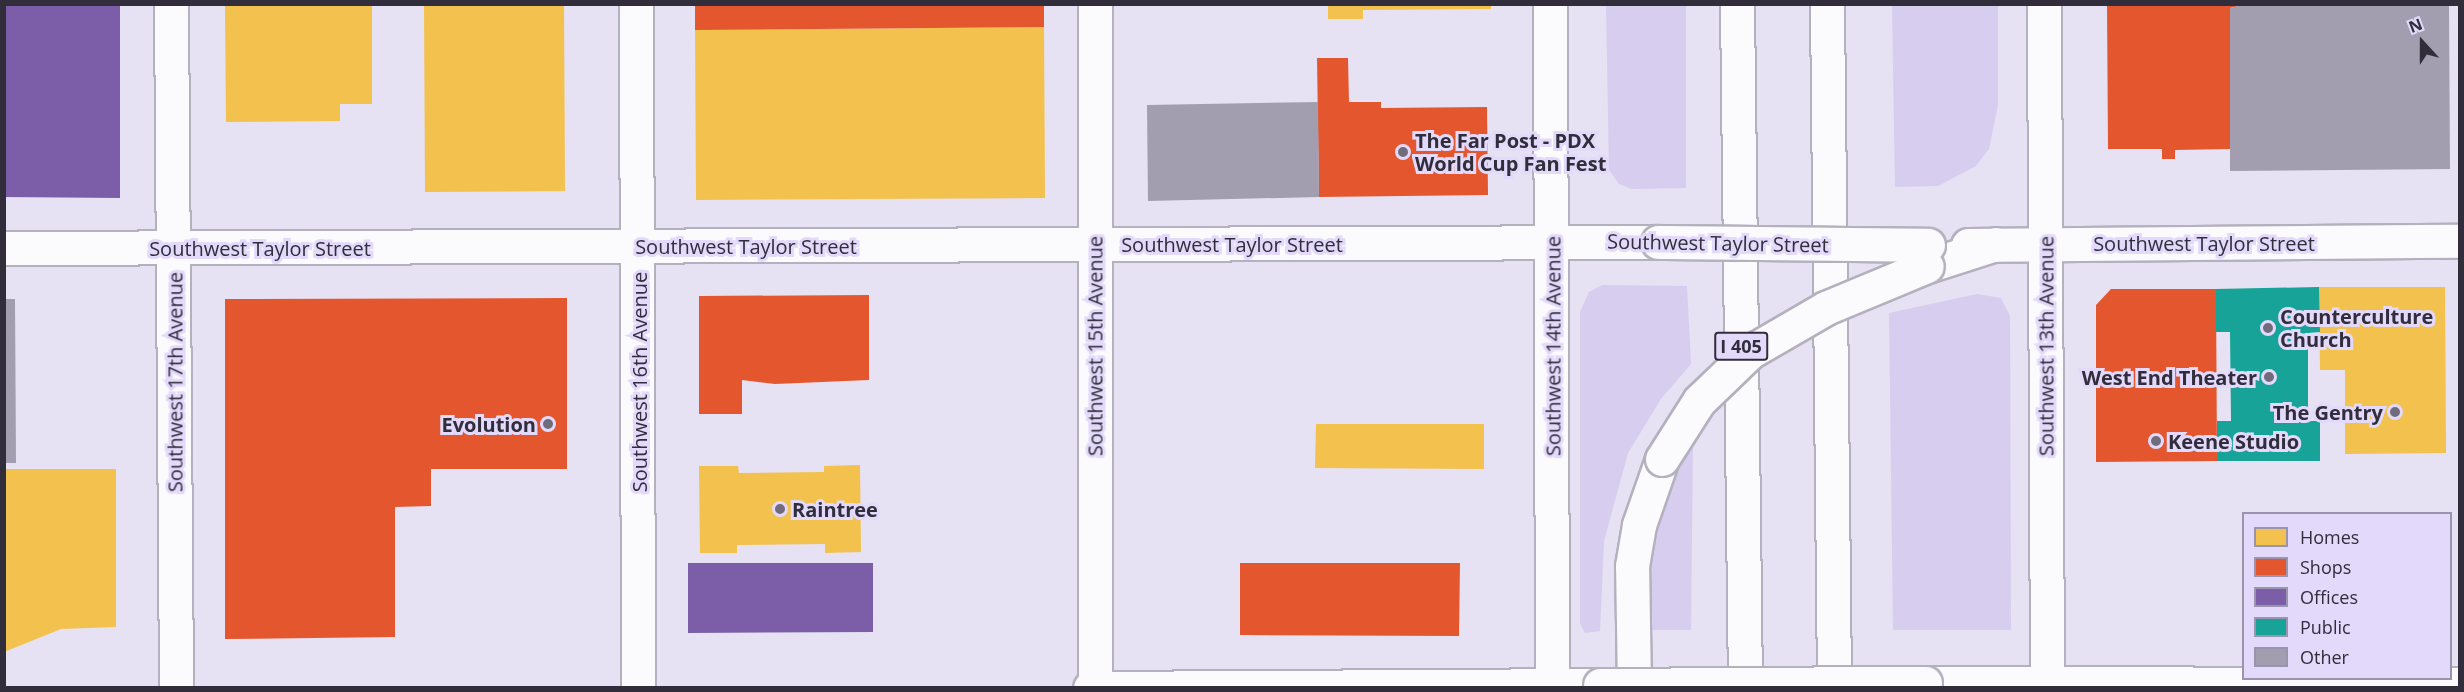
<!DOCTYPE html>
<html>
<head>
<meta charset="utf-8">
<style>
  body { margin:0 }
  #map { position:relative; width:2464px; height:692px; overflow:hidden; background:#e6e1f3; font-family:"Open Sans",sans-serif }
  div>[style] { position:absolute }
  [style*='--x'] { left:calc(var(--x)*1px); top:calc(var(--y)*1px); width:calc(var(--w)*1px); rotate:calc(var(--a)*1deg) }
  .green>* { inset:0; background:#d7cdef }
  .homes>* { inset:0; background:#f2c14e }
  .shops>* { inset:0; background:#e4572e }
  .offices>* { inset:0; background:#7b5ea7 }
  .public>* { inset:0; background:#17a398 }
  .building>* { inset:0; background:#a39db0 }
  .roads { filter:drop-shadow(2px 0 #b4b1be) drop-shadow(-2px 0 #b4b1be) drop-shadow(0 2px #b4b1be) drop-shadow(0 -2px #b4b1be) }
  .minor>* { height:33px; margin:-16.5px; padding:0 16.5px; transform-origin:16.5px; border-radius:16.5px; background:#fbfafd }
  .major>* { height:33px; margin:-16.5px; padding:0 16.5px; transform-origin:16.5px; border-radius:16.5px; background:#fbfafd }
  .highway>* { height:33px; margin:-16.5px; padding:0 16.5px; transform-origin:16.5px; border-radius:16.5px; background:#fbfafd }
  .bridges { filter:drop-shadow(2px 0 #b4b1be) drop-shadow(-2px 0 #b4b1be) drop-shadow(0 2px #b4b1be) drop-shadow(0 -2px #b4b1be) }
  .minor-bridge>* { height:33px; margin:-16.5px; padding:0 16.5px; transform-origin:16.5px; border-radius:16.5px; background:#fbfafd }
  .highway-bridge>* { height:33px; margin:-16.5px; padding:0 16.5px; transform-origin:16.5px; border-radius:16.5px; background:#fbfafd }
  .dots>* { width:16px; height:16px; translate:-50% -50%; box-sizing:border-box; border:3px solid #e2d9fb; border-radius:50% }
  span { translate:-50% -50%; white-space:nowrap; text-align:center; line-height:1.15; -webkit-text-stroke:6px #e2d9fb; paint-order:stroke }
  .shield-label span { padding:2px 4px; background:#e2d9fb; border:2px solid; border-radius:4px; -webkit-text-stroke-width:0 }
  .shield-label { font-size:18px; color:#312d3a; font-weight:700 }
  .poi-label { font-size:20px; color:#312d3a; font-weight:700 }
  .left { translate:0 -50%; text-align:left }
  .right { translate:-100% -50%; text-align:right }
  .street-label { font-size:20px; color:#312d3a }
  .frame { position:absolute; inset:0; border:6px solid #312d3a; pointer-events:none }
  .legend { position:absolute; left:2242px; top:512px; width:210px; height:168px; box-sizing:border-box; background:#e2d9fb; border:2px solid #9b94ae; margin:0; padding:8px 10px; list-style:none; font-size:18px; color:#312d3a }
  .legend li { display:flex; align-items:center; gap:12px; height:30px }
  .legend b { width:30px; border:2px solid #9b94ae }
  .north { position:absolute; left:2392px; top:12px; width:60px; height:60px; -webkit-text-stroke:4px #e2d9fb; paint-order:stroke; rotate:339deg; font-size:16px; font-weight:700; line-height:24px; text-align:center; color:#312d3a }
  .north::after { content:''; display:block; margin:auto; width:21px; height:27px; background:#312d3a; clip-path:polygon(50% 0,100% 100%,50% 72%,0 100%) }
</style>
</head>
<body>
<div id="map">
  <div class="green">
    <div style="clip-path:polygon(1606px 5px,1686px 5px,1686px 188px,1632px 189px,1619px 184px,1609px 170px)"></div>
    <div style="clip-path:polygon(1892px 5px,1998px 5px,1998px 105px,1989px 149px,1976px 166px,1938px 186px,1895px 187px)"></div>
    <div style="clip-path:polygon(1602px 285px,1687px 286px,1691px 364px,1661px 399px,1628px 453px,1604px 541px,1600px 631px,1585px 633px,1580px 623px,1580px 312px,1589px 292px)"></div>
    <div style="clip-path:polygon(1977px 294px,2001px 298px,2010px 316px,2011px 630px,1893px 630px,1889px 313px)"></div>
    <div style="clip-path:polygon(1693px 437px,1691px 630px,1647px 630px,1647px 582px,1657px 523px)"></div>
  </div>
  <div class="homes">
    <div style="clip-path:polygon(424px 4px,564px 4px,565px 191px,425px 192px)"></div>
    <div style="clip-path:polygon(1328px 4px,1491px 4px,1491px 9px,1363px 10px,1363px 19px,1328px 19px)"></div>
    <div style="clip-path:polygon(225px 5px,372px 5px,372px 104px,340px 104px,340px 121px,226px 122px)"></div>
    <div style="clip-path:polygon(1044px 27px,1045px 198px,696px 200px,695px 30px)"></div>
    <div style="clip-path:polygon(2319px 287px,2445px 287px,2446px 453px,2345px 454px,2345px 370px,2320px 370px)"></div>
    <div style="clip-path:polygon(1316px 424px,1484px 424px,1484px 469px,1315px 468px)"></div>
    <div style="clip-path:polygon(860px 465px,861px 552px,825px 553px,825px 544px,737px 545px,737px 553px,700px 553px,699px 466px,738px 466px,739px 473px,824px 472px,824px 466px)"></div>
    <div style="clip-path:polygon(4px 469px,116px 469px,116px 627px,61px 629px,4px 652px)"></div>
  </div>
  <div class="shops">
    <div style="clip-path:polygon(695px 4px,1044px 4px,1044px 27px,695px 30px)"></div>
    <div style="clip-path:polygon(2107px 4px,2247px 4px,2230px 8px,2230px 149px,2175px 150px,2175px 159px,2162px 159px,2162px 149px,2108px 149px)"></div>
    <div style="clip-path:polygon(1317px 58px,1348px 58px,1349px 102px,1381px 102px,1381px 108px,1487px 107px,1488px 195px,1319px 197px)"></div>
    <div style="clip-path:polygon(2111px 289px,2216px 289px,2217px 461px,2096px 462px,2096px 305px)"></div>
    <div style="clip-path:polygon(869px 295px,869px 380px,775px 384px,742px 380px,742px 414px,699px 414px,699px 296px)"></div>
    <div style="clip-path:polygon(567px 298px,567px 469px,431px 469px,431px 506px,395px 507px,395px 637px,225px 639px,225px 299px)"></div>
    <div style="clip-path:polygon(1240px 563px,1460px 563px,1459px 636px,1240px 635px)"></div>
  </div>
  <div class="offices">
    <div style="clip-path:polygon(4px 4px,120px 4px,120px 198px,4px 197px)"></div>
    <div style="clip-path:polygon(688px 563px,873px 563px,873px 632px,688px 633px)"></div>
  </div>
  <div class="public">
    <div style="clip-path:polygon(2319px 287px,2320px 332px,2308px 333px,2308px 421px,2320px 421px,2320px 461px,2217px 461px,2217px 421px,2231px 421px,2230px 332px,2216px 332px,2216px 289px)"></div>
  </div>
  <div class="building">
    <div style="clip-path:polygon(2247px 4px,2449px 4px,2450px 169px,2230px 171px,2230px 8px)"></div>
    <div style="clip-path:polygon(1318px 102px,1319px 197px,1148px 201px,1147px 105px)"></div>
    <div style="clip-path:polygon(4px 299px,15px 299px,16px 463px,4px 463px)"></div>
  </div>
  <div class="roads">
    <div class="minor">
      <div style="--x:171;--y:4;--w:684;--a:89.58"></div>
      <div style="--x:636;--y:4;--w:684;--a:89.83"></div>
      <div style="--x:1095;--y:4;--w:683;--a:90"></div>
      <div style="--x:1550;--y:4;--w:684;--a:89.83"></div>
      <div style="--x:1968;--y:245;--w:492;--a:-0.5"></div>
      <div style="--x:4;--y:248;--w:1654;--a:-0.21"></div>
      <div style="--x:1925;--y:683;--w:535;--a:0.11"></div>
      <div style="--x:1090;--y:688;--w:510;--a:-0.34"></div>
    </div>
    <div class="major">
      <div style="--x:2044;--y:4;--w:684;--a:89.75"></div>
    </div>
    <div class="highway">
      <div style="--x:1737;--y:4;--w:684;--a:89.33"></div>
      <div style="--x:1827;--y:4;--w:684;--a:89.41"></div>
      <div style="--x:1927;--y:266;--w:72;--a:-17.7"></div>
      <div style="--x:1634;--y:688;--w:122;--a:-90.9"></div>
      <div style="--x:1632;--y:566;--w:42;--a:-80.3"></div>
      <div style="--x:1639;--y:525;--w:70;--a:-70.8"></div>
    </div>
  </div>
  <div class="bridges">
    <div class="minor-bridge">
      <div style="--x:1658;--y:242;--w:270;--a:0.6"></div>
      <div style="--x:1600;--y:685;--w:325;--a:-0.4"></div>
    </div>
    <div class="highway-bridge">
      <div style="--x:1662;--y:459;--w:69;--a:-57.5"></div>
      <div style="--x:1699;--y:401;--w:71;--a:-43.9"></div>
      <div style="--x:1750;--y:352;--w:88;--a:-30.1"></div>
      <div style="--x:1826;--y:308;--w:109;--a:-22.6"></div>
    </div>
  </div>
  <div class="dots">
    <div style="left:1403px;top:152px;background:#706c7b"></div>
    <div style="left:2268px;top:328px;background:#706c7b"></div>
    <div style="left:2269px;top:377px;background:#706c7b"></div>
    <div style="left:2395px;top:412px;background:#706c7b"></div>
    <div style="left:548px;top:424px;background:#706c7b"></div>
    <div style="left:2156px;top:441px;background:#706c7b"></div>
    <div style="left:780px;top:509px;background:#706c7b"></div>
  </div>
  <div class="shield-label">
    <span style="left:1741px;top:346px">I 405</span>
  </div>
  <div class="poi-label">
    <span class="left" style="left:1415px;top:152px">The Far Post - PDX<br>World Cup Fan Fest</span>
    <span class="left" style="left:2280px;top:328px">Counterculture<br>Church</span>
    <span class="right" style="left:2257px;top:377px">West End Theater</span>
    <span class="right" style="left:2383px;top:412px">The Gentry</span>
    <span class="right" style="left:536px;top:424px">Evolution</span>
    <span class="left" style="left:2168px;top:441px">Keene Studio</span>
    <span class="left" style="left:792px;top:509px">Raintree</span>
  </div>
  <div class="street-label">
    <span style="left:1718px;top:243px;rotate:1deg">Southwest Taylor Street</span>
    <span style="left:2204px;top:243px">Southwest Taylor Street</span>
    <span style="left:1232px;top:244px">Southwest Taylor Street</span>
    <span style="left:746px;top:246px">Southwest Taylor Street</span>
    <span style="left:260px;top:248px">Southwest Taylor Street</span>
    <span style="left:1095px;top:346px;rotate:-90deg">Southwest 15th Avenue</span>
    <span style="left:1553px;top:346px;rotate:-90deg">Southwest 14th Avenue</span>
    <span style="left:2046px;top:346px;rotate:-90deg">Southwest 13th Avenue</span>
    <span style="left:175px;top:382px;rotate:-90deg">Southwest 17th Avenue</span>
    <span style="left:639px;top:382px;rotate:-90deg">Southwest 16th Avenue</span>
  </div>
  <div class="frame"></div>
  <ul class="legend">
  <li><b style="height:16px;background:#f2c14e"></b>Homes</li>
  <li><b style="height:16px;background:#e4572e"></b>Shops</li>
  <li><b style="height:16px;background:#7b5ea7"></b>Offices</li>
  <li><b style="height:16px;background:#17a398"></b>Public</li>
  <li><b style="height:16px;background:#a39db0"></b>Other</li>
  </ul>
  <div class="north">N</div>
</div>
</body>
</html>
